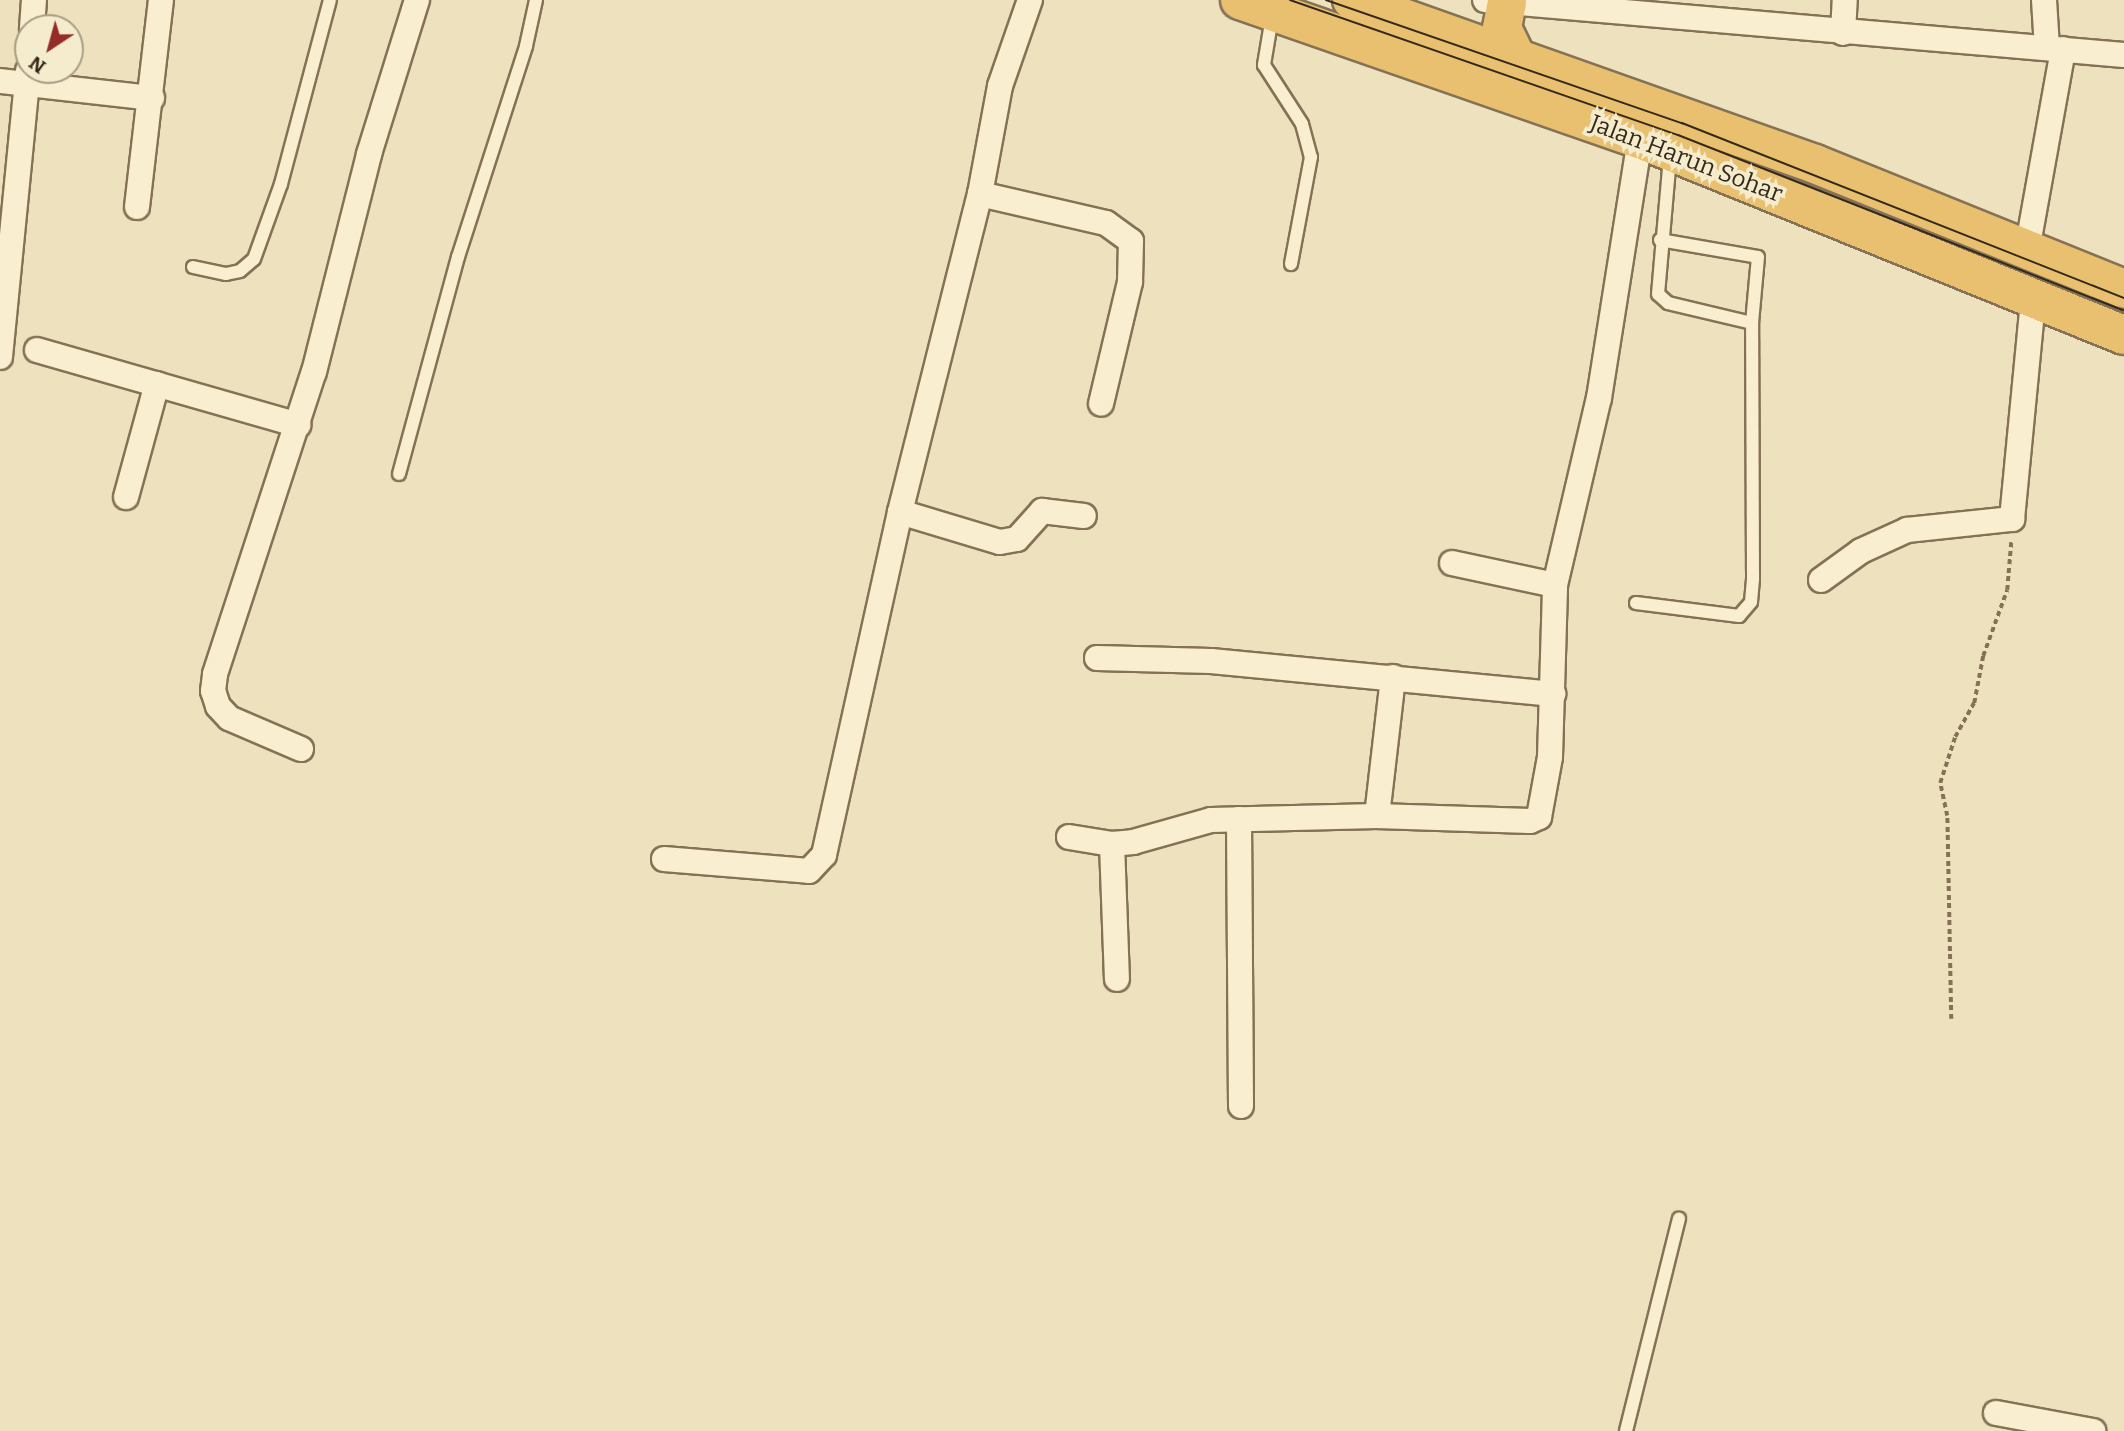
<!DOCTYPE html>
<html>
<head>
<meta charset="utf-8">
<style>
  body { margin:0 }
  #map { position:relative; width:2124px; height:1431px; overflow:hidden; background:#ede2bd; font-family:Bitter,serif }
  div>[style] { position:absolute }
  [style*='--x'] { left:calc(var(--x)*1px); top:calc(var(--y)*1px); width:calc(var(--w)*1px); rotate:calc(var(--a)*1deg) }
  .path>* { height:3.5px; margin-top:-1.75px; transform-origin:0; background:repeating-linear-gradient(90deg,#857256 0 5px,transparent 0 8.5px) }
  .roads { filter:drop-shadow(2px 0 #857256) drop-shadow(-2px 0 #857256) drop-shadow(0 2px #857256) drop-shadow(0 -2px #857256) }
  .service>* { height:12px; margin:-6px; padding:0 6px; transform-origin:6px; border-radius:6px; background:#f9efd0 }
  .minor>* { height:24px; margin:-12px; padding:0 12px; transform-origin:12px; border-radius:12px; background:#f9efd0 }
  .trunk>* { height:38px; margin:-19px; padding:0 19px; transform-origin:19px; border-radius:19px; background:#e8c070 }
  .tram>* { height:2px; margin:-1px; padding:0 1px; transform-origin:1px; border-radius:1px; background:#34291b }
  span { translate:-50% -50%; white-space:nowrap; text-align:center; line-height:1.15; -webkit-text-stroke:7px #f5eccd; paint-order:stroke }
  .street-label { font-size:24px; color:#34291b }
  .north { position:absolute; left:14px; top:14px; width:70px; height:70px; box-sizing:border-box; background:#f5eccd; border:2px solid #a89e86; border-radius:50%; rotate:216deg; font-size:19px; font-weight:700; line-height:28px; text-align:center; color:#34291b }
  .north::after { content:''; display:block; margin:auto; width:24px; height:32px; background:#942c27; clip-path:polygon(50% 0,100% 100%,50% 72%,0 100%) }
</style>
</head>
<body>
<div id="map">
  <div class="path">
    <div style="--x:1951;--y:1019;--w:203;--a:-91.1"></div>
    <div style="--x:1947;--y:816;--w:34;--a:-102"></div>
    <div style="--x:1940;--y:783;--w:48;--a:-71.9"></div>
    <div style="--x:1955;--y:737;--w:39;--a:-61"></div>
    <div style="--x:1974;--y:703;--w:48;--a:-79.2"></div>
    <div style="--x:1983;--y:656;--w:70;--a:-70"></div>
    <div style="--x:2007;--y:590;--w:48;--a:-85.2"></div>
  </div>
  <div class="roads">
    <div class="service">
      <div style="--x:1272;--y:17;--w:49;--a:99.5"></div>
      <div style="--x:1264;--y:65;--w:70;--a:57.2"></div>
      <div style="--x:1302;--y:124;--w:34;--a:75"></div>
      <div style="--x:1311;--y:157;--w:109;--a:100.6"></div>
      <div style="--x:1660;--y:240;--w:99;--a:9.8"></div>
      <div style="--x:1758;--y:257;--w:66;--a:95.2"></div>
      <div style="--x:193;--y:267;--w:34;--a:12"></div>
      <div style="--x:226;--y:274;--w:14;--a:-12"></div>
      <div style="--x:240;--y:271;--w:18;--a:-41"></div>
      <div style="--x:254;--y:259;--w:80;--a:-70.2"></div>
      <div style="--x:281;--y:184;--w:190;--a:-75.1"></div>
      <div style="--x:399;--y:474;--w:225;--a:-74.8"></div>
      <div style="--x:458;--y:257;--w:222;--a:-72.1"></div>
      <div style="--x:526;--y:46;--w:47;--a:-77.7"></div>
      <div style="--x:1636;--y:603;--w:104;--a:7.2"></div>
      <div style="--x:1739;--y:616;--w:18;--a:-49"></div>
      <div style="--x:1751;--y:602;--w:23;--a:-85"></div>
      <div style="--x:1753;--y:579;--w:256;--a:-90.2"></div>
      <div style="--x:1752;--y:323;--w:86;--a:-166.6"></div>
      <div style="--x:1668;--y:303;--w:13;--a:-138"></div>
      <div style="--x:1658;--y:294;--w:139;--a:-85"></div>
      <div style="--x:1626;--y:1431;--w:219;--a:-76"></div>
    </div>
    <div class="minor">
      <div style="--x:1485;--y:0;--w:641;--a:4.92"></div>
      <div style="--x:2044;--y:0;--w:48;--a:86.4"></div>
      <div style="--x:32;--y:28;--w:28;--a:-86"></div>
      <div style="--x:1843;--y:33;--w:33;--a:-87"></div>
      <div style="--x:0;--y:81;--w:153;--a:6.4"></div>
      <div style="--x:980;--y:194;--w:129;--a:13"></div>
      <div style="--x:1106;--y:223;--w:31;--a:36"></div>
      <div style="--x:1131;--y:241;--w:41;--a:91.4"></div>
      <div style="--x:1130;--y:282;--w:125;--a:103.4"></div>
      <div style="--x:137;--y:207;--w:208;--a:-83.4"></div>
      <div style="--x:2027;--y:250;--w:204;--a:-79.8"></div>
      <div style="--x:37;--y:350;--w:272;--a:16"></div>
      <div style="--x:0;--y:357;--w:288;--a:-84.4"></div>
      <div style="--x:126;--y:497;--w:117;--a:-74.7"></div>
      <div style="--x:900;--y:512;--w:104;--a:16.7"></div>
      <div style="--x:1000;--y:542;--w:17;--a:-10"></div>
      <div style="--x:1017;--y:539;--w:38;--a:-48"></div>
      <div style="--x:1042;--y:511;--w:42;--a:6.8"></div>
      <div style="--x:1452;--y:563;--w:105;--a:12.1"></div>
      <div style="--x:1821;--y:580;--w:49;--a:-35.9"></div>
      <div style="--x:1861;--y:551;--w:51;--a:-24.5"></div>
      <div style="--x:1907;--y:530;--w:106;--a:-6"></div>
      <div style="--x:2012;--y:519;--w:220;--a:-84.5"></div>
      <div style="--x:1097;--y:658;--w:114;--a:1.5"></div>
      <div style="--x:1211;--y:661;--w:344;--a:5.5"></div>
      <div style="--x:301;--y:749;--w:78;--a:-156.7"></div>
      <div style="--x:229;--y:718;--w:16;--a:-133"></div>
      <div style="--x:218;--y:706;--w:16;--a:-108"></div>
      <div style="--x:213;--y:691;--w:17;--a:-83"></div>
      <div style="--x:215;--y:674;--w:318;--a:-71.9"></div>
      <div style="--x:314;--y:372;--w:225;--a:-75.8"></div>
      <div style="--x:369;--y:154;--w:161;--a:-72.7"></div>
      <div style="--x:1377;--y:816;--w:140;--a:-83.4"></div>
      <div style="--x:1239;--y:819;--w:287;--a:89.6"></div>
      <div style="--x:1069;--y:837;--w:44;--a:9.2"></div>
      <div style="--x:1112;--y:844;--w:21;--a:-5"></div>
      <div style="--x:1133;--y:842;--w:81;--a:-15.8"></div>
      <div style="--x:1211;--y:820;--w:166;--a:-1.4"></div>
      <div style="--x:1377;--y:816;--w:153;--a:1.9"></div>
      <div style="--x:1530;--y:821;--w:10;--a:-24"></div>
      <div style="--x:1539;--y:817;--w:61;--a:-79.6"></div>
      <div style="--x:1550;--y:757;--w:172;--a:-88.3"></div>
      <div style="--x:1555;--y:585;--w:192;--a:-76.8"></div>
      <div style="--x:1599;--y:398;--w:262;--a:-81"></div>
      <div style="--x:1112;--y:844;--w:135;--a:87.9"></div>
      <div style="--x:664;--y:859;--w:145;--a:4.7"></div>
      <div style="--x:809;--y:871;--w:22;--a:-47"></div>
      <div style="--x:824;--y:855;--w:351;--a:-77.5"></div>
      <div style="--x:900;--y:512;--w:328;--a:-75.9"></div>
      <div style="--x:980;--y:194;--w:110;--a:-79.5"></div>
      <div style="--x:1000;--y:86;--w:91;--a:-70.8"></div>
      <div style="--x:1996;--y:1413;--w:99;--a:10.5"></div>
    </div>
    <div class="trunk">
      <div style="--x:1240;--y:0;--w:423;--a:19.2"></div>
      <div style="--x:1640;--y:139;--w:522;--a:22.05"></div>
      <div style="--x:1352;--y:0;--w:491;--a:19.5"></div>
      <div style="--x:1815;--y:164;--w:333;--a:22"></div>
      <div style="--x:1507;--y:2;--w:26;--a:101"></div>
      <div style="--x:1502;--y:28;--w:30;--a:64"></div>
    </div>
  </div>
  <div class="tram">
    <div style="--x:1290;--y:0;--w:411;--a:19.2"></div>
    <div style="--x:1678;--y:135;--w:479;--a:21.5"></div>
    <div style="--x:1326;--y:0;--w:377;--a:19.1"></div>
    <div style="--x:1682;--y:123;--w:475;--a:21.6"></div>
  </div>
  <div class="street-label">
    <span style="left:1686px;top:159px;rotate:21deg">Jalan Harun Sohar</span>
  </div>
  <div class="north">N</div>
</div>
</body>
</html>
